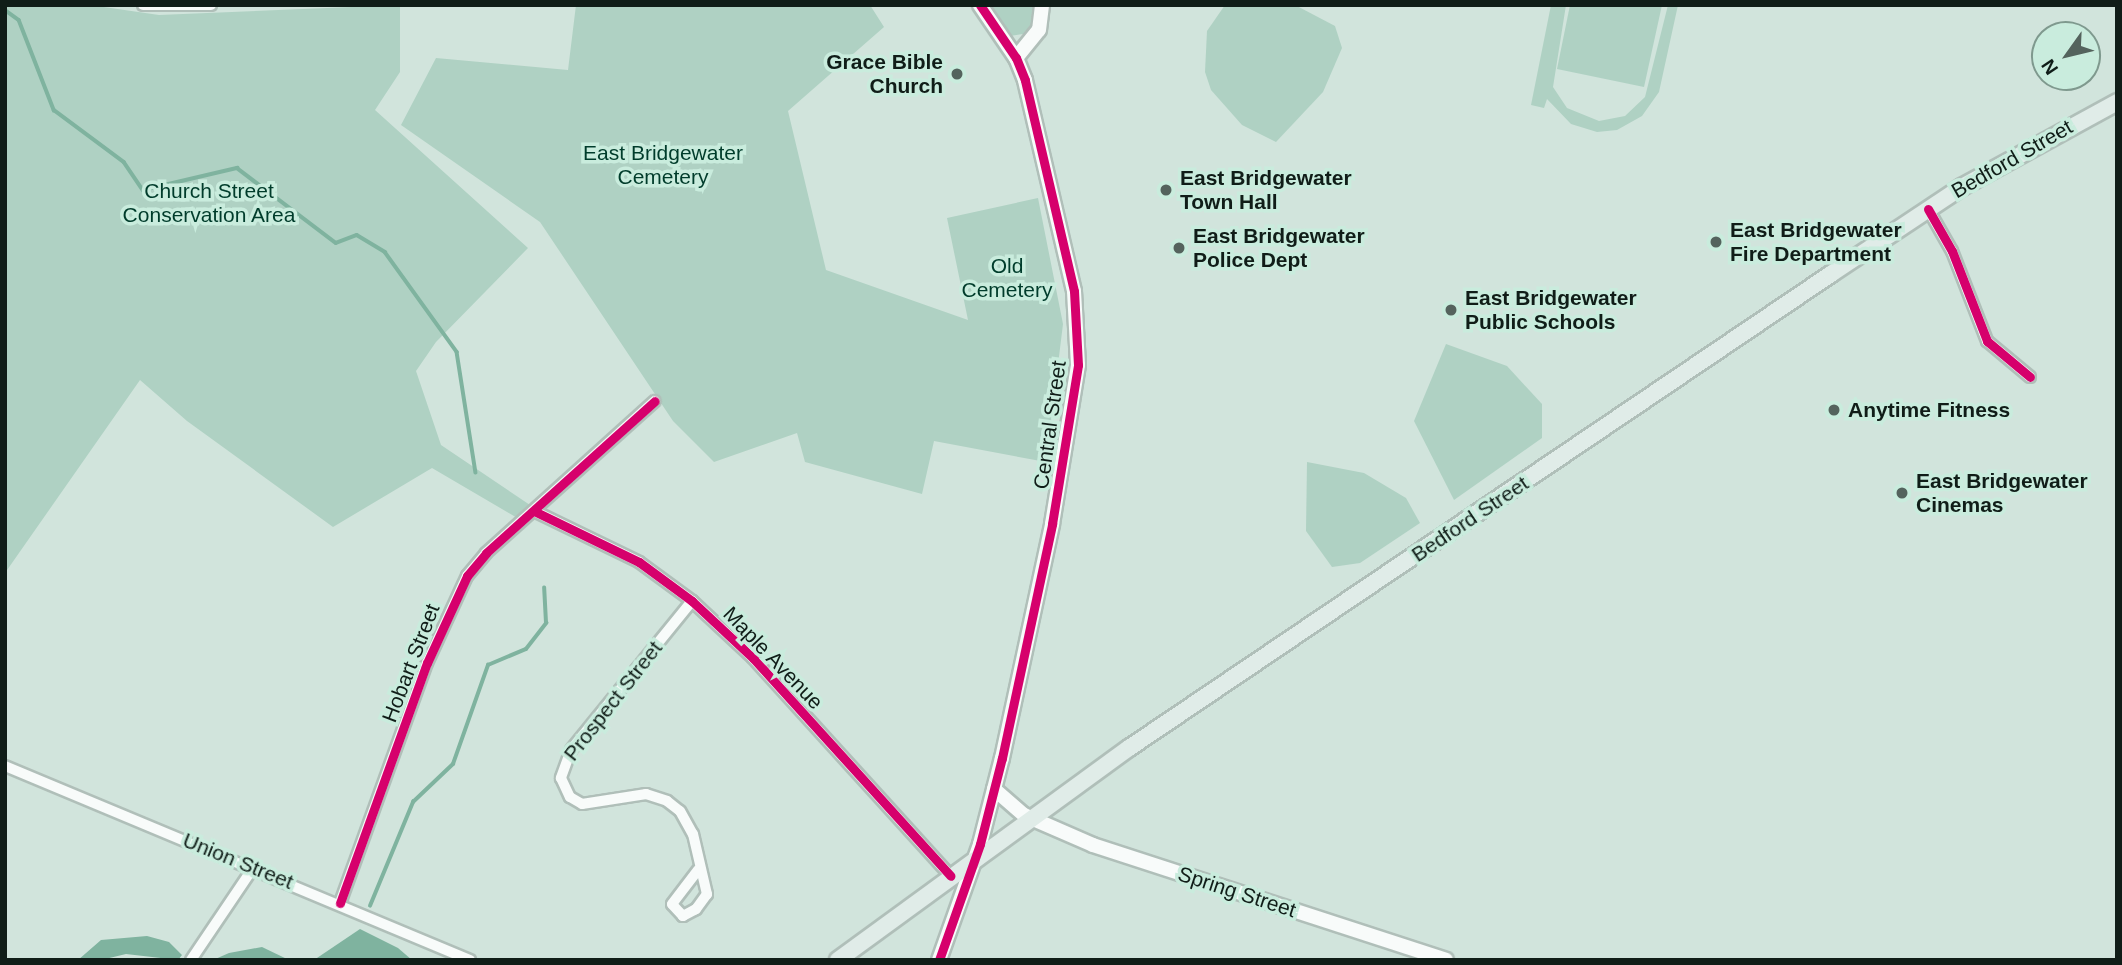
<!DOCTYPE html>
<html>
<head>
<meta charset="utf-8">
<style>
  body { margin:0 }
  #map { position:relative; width:2122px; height:965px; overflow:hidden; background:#d1e4dc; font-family:Arial,sans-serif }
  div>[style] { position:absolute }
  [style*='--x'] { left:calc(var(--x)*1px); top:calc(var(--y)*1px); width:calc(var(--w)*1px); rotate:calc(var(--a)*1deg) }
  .green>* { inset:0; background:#afd1c3 }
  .water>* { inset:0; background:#7fb39f }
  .stream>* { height:3.5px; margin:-1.75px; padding:0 1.75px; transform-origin:1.75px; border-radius:1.75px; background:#7fb39f }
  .roads { filter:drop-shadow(2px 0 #b0bfb9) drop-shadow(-2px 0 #b0bfb9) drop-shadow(0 2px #b0bfb9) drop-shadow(0 -2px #b0bfb9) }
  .street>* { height:10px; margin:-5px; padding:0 5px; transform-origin:5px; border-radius:5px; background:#f8fbfa }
  .secondary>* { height:14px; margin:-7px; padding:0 7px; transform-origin:7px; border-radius:7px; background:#f8fbfa }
  .primary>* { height:16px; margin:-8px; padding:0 8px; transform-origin:8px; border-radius:8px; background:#e0ece8 }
  .cycleway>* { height:9px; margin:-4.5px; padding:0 4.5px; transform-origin:4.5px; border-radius:4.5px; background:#d6006c }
  .dots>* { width:19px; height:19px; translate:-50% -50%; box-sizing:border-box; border:4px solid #c9ecdd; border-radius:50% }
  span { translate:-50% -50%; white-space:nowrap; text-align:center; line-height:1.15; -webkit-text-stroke:7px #c9ecdd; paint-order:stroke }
  .poi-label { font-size:21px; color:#101d18; font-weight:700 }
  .right { translate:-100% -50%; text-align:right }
  .left { translate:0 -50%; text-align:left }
  .park-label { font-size:21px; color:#003c2b }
  .street-label { font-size:21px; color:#101d18 }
  .frame { position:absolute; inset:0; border:7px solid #101d18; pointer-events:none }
  .north { position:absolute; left:2031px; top:21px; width:70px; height:70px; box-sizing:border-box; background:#c9ecdd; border:2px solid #7f998e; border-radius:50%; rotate:236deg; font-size:19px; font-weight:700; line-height:28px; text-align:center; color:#101d18 }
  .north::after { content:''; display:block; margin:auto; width:24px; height:32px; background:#54635d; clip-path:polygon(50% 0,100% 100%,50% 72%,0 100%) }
</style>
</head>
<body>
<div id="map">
  <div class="green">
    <div style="clip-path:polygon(5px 5px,90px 5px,159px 15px,400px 5px,400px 72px,375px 110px,528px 248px,436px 342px,416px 371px,441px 445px,533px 507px,519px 519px,432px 468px,333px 527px,187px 421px,140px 380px,5px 573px)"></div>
    <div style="clip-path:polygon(576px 5px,870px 5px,884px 27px,788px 111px,826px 270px,968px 320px,947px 218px,1038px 198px,1063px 324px,1046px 462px,934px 441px,922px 494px,805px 462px,797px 433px,714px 462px,673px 421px,540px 222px,401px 125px,436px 58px,568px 70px)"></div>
    <div style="clip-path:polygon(988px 5px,1033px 5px,1030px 33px,1010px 36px)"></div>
    <div style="clip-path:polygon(1225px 5px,1295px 5px,1335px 26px,1342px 48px,1323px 92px,1276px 142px,1242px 125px,1211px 90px,1205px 72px,1207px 31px)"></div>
    <div style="clip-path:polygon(1551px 5px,1566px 5px,1553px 87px,1567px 108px,1599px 121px,1625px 116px,1645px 97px,1668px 5px,1678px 5px,1659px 92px,1642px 116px,1617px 130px,1597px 132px,1571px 124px,1547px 99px,1544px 108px,1531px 105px)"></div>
    <div style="clip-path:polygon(1570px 5px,1662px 5px,1644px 87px,1557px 69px)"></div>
    <div style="clip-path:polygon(1446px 344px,1507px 366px,1542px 404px,1542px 438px,1454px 500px,1414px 421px)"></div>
    <div style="clip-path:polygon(1307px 462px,1364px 473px,1406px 498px,1420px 523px,1360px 563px,1332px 567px,1306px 531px)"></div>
  </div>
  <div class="water">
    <div style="clip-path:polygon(360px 929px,398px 948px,412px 960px,314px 960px)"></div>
    <div style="clip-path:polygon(147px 936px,169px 942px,182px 955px,178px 960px,126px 954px,101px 960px,78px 960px,101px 940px)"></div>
    <div style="clip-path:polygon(262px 947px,289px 960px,213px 960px,229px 953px)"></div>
  </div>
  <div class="stream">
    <div style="--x:5;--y:10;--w:17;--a:36"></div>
    <div style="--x:19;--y:20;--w:97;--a:68.7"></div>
    <div style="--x:54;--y:110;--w:87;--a:36.6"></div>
    <div style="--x:124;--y:162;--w:34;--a:56"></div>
    <div style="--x:143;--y:190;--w:97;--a:-13.2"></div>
    <div style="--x:237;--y:168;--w:124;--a:37.1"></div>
    <div style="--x:336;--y:243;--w:22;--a:-21"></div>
    <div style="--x:357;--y:235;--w:33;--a:31"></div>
    <div style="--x:385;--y:252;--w:123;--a:54.2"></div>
    <div style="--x:457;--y:352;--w:122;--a:81.1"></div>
    <div style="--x:370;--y:906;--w:113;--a:-67.5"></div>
    <div style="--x:413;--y:802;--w:55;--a:-43.5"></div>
    <div style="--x:453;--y:764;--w:105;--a:-70.5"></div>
    <div style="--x:488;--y:665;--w:41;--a:-22.8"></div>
    <div style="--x:526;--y:649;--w:33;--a:-52"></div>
    <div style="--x:546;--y:623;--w:35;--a:-93"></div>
  </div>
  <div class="roads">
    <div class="street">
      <div style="--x:143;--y:5;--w:68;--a:0"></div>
      <div style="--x:1928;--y:209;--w:48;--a:60.3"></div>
      <div style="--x:1952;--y:251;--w:97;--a:68.7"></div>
      <div style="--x:1987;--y:341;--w:56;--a:39.9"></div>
      <div style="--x:534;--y:511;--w:117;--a:25.9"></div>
      <div style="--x:639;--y:562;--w:66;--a:36.3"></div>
      <div style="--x:692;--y:601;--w:83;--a:43.1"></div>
      <div style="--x:753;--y:658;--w:294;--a:47.8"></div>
      <div style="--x:692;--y:601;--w:192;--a:129.1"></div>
      <div style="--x:571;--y:750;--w:30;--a:110"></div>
      <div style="--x:561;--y:778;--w:21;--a:65"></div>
      <div style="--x:570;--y:797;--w:14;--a:30"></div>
      <div style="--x:582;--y:804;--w:65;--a:-8.9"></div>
      <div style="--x:646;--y:794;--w:22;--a:18"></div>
      <div style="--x:667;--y:801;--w:16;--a:38"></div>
      <div style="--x:680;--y:811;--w:26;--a:61"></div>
      <div style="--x:693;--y:834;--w:62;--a:76.9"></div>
      <div style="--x:707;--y:894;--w:19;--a:126"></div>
      <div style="--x:696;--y:909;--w:15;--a:152"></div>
      <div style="--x:683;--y:916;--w:16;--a:-133"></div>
      <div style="--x:672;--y:904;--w:43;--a:-52.6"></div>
      <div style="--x:5;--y:766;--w:504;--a:22.65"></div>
      <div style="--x:340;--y:903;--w:255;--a:-70.1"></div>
      <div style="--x:427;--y:663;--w:96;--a:-65.3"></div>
      <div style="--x:467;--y:576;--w:30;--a:-50"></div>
      <div style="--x:486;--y:553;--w:227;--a:-42"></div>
      <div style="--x:191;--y:960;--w:111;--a:-56"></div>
    </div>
    <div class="secondary">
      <div style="--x:1016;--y:58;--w:36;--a:-51"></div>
      <div style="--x:1039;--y:30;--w:25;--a:-83"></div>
      <div style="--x:994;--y:789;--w:40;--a:41"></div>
      <div style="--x:1024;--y:815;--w:75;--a:23.5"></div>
      <div style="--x:1093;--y:845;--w:371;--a:18"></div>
      <div style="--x:939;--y:960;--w:123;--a:-70.5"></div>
      <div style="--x:980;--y:844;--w:89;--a:-75.7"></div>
      <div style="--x:1002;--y:758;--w:239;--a:-77.9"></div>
      <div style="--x:1052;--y:524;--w:161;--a:-80.7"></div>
      <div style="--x:1078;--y:365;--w:74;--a:-93.1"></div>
      <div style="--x:1074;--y:291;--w:217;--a:-103.1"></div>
      <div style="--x:1025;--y:80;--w:24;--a:-112"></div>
      <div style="--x:1016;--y:58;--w:64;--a:-124.2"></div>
    </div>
    <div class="primary">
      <div style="--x:838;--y:960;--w:360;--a:-36.1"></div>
      <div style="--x:1129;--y:748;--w:847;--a:-34.03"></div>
      <div style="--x:1831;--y:274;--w:157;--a:-33.6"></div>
      <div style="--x:1962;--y:187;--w:177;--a:-28.7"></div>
    </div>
  </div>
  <div class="cycleway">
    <div style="--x:1928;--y:209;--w:48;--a:60.3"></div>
    <div style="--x:1952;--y:251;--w:97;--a:68.7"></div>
    <div style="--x:1987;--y:341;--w:56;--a:39.9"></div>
    <div style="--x:534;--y:511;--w:117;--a:25.9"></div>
    <div style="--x:639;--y:562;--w:66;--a:36.3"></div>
    <div style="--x:692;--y:601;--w:83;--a:43.1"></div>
    <div style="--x:753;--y:658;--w:294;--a:47.8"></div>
    <div style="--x:340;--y:903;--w:255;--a:-70.1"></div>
    <div style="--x:427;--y:663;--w:96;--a:-65.3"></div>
    <div style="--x:467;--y:576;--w:30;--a:-50"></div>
    <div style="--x:486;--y:553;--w:227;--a:-42"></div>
    <div style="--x:939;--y:960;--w:123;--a:-70.5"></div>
    <div style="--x:980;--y:844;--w:89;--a:-75.7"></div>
    <div style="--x:1002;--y:758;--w:239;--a:-77.9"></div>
    <div style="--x:1052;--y:524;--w:161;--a:-80.7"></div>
    <div style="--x:1078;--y:365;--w:74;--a:-93.1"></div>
    <div style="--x:1074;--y:291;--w:217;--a:-103.1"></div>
    <div style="--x:1025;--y:80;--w:24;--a:-112"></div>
    <div style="--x:1016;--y:58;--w:64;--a:-124.2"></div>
  </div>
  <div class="dots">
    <div style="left:957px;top:74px;background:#54635d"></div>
    <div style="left:1166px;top:190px;background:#54635d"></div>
    <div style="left:1716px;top:242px;background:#54635d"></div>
    <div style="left:1179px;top:248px;background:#54635d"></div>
    <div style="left:1451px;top:310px;background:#54635d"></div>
    <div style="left:1834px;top:410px;background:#54635d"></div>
    <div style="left:1902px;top:493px;background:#54635d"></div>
  </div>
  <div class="poi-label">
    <span class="right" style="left:943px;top:74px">Grace Bible<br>Church</span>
    <span class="left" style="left:1180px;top:190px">East Bridgewater<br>Town Hall</span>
    <span class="left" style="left:1730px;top:242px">East Bridgewater<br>Fire Department</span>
    <span class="left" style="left:1193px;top:248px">East Bridgewater<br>Police Dept</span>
    <span class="left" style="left:1465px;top:310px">East Bridgewater<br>Public Schools</span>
    <span class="left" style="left:1848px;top:410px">Anytime Fitness</span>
    <span class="left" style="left:1916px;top:493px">East Bridgewater<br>Cinemas</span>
  </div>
  <div class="park-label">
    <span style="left:663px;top:165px">East Bridgewater<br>Cemetery</span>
    <span style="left:209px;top:203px">Church Street<br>Conservation Area</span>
    <span style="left:1007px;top:278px">Old<br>Cemetery</span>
  </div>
  <div class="street-label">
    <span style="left:2012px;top:159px;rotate:-30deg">Bedford Street</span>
    <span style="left:1050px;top:425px;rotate:-82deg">Central Street</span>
    <span style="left:1470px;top:519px;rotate:-34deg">Bedford Street</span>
    <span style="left:773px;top:658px;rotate:46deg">Maple Avenue</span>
    <span style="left:411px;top:663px;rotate:-69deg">Hobart Street</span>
    <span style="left:613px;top:701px;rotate:-52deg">Prospect Street</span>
    <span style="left:238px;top:861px;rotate:22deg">Union Street</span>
    <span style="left:1237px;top:892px;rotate:18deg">Spring Street</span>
  </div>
  <div class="frame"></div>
  <div class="north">N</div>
</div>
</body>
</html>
